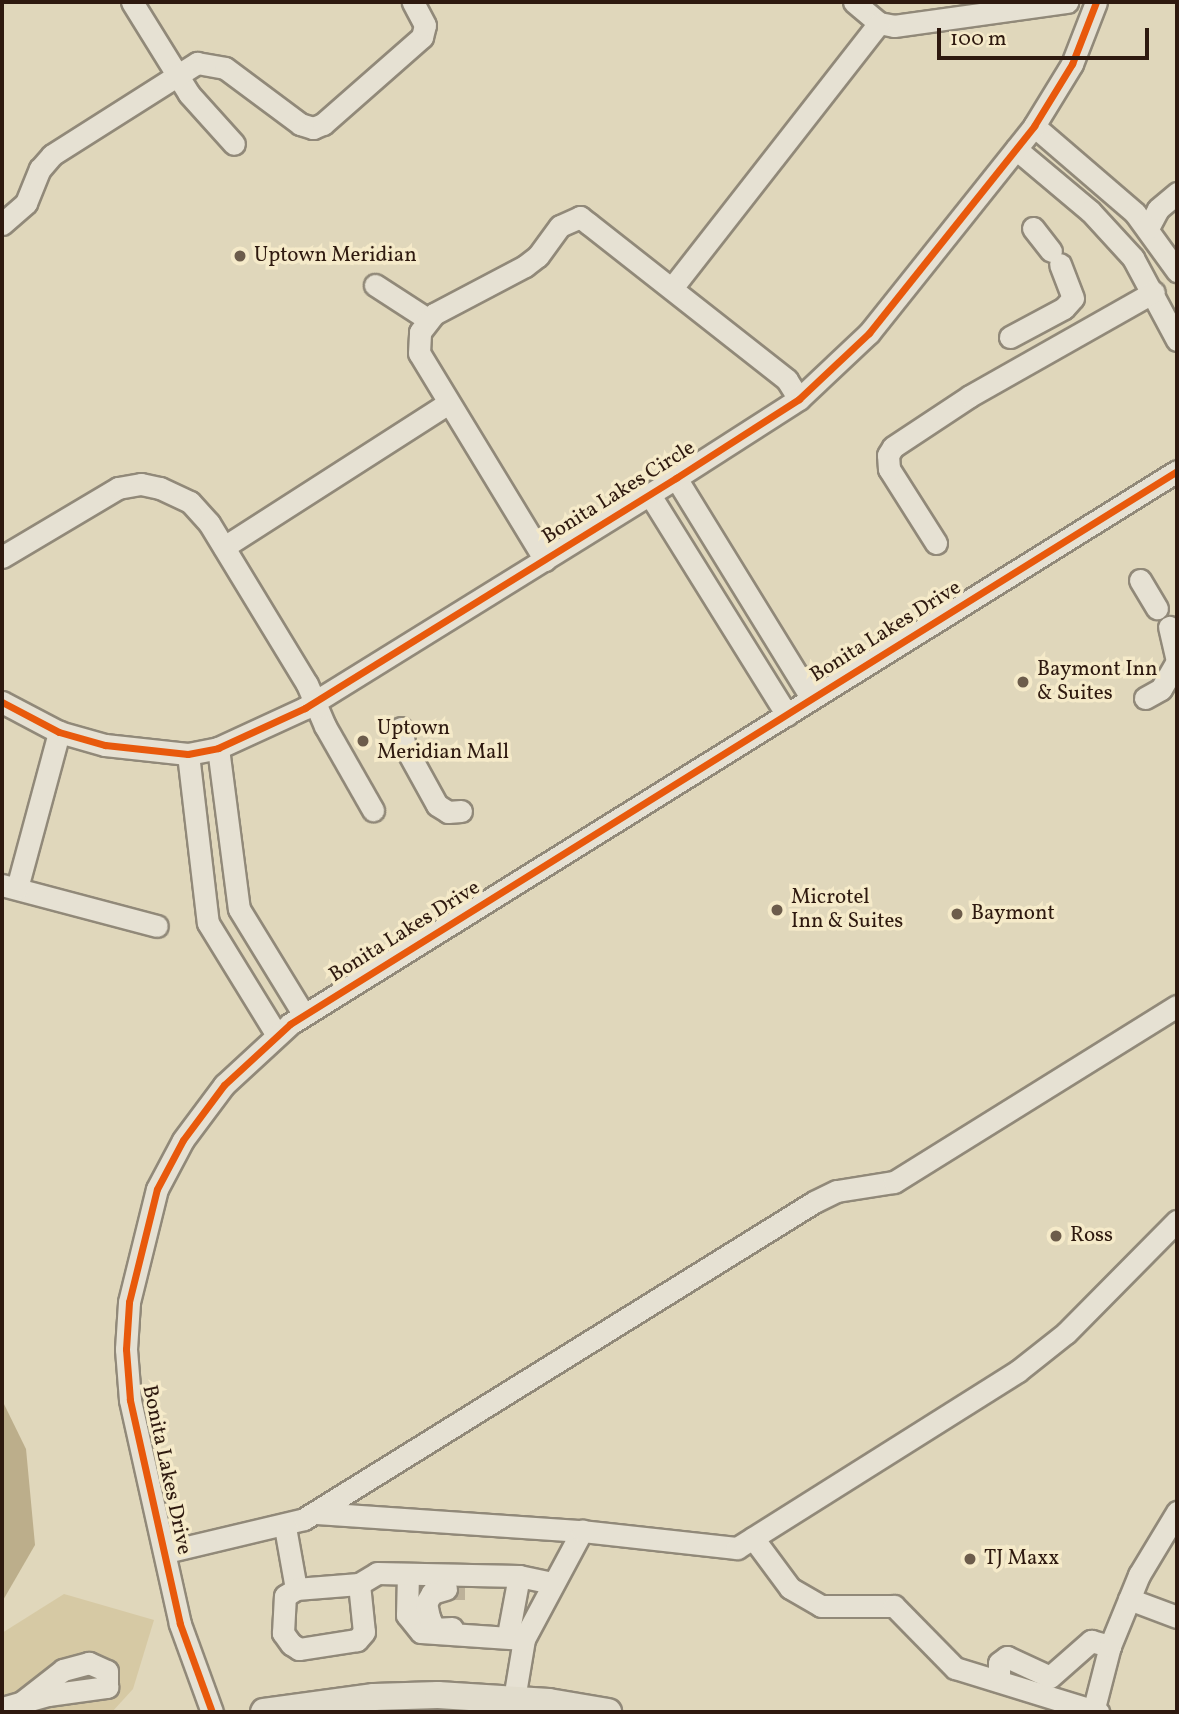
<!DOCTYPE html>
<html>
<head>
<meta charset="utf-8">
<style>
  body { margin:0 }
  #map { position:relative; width:1179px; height:1714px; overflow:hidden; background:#e0d7bb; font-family:Vollkorn,serif }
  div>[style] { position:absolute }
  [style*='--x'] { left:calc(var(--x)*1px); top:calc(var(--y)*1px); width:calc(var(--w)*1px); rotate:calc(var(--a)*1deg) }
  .green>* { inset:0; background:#d6c9a4 }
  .water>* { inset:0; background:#bcae8b }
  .minor-tunnel>* { height:21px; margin-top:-10.5px; transform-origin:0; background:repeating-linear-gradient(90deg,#bcb199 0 21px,transparent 0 31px) }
  .roads { filter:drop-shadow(2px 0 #918979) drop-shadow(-2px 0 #918979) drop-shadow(0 2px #918979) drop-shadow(0 -2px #918979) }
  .minor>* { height:21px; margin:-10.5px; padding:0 10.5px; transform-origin:10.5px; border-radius:10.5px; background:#e6e1d3 }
  .major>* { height:26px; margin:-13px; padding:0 13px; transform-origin:13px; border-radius:13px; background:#e1dccc }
  .cycleway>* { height:7px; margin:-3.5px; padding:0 3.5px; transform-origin:3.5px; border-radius:3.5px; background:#e8590c }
  .dots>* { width:19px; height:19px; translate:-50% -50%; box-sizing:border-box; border:4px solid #f5eac9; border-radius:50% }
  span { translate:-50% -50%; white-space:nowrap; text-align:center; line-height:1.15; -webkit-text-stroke:7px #f5eac9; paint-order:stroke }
  .poi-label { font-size:21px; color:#2e190f }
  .left { translate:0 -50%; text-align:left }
  .street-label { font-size:21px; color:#2e190f }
  .frame { position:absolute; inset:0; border:4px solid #2e190f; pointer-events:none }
  .scale { position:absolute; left:937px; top:28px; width:212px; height:32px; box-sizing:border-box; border:4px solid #2e190f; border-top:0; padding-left:9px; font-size:21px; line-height:24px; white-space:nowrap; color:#2e190f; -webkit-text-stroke:5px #f5eac9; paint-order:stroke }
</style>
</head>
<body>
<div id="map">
  <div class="green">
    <div style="clip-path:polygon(64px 1594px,154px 1620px,133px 1689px,112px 1712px,2px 1712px,2px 1633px)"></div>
  </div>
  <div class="water">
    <div style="clip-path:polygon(2px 1400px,26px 1449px,35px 1545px,2px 1602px)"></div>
  </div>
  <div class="minor-tunnel">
    <div style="--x:446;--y:1589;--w:19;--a:0"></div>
  </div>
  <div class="roads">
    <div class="minor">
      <div style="--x:132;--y:2;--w:108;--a:58.2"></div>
      <div style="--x:189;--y:94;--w:67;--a:48"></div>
      <div style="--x:854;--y:2;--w:33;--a:40"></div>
      <div style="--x:879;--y:23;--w:15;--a:11"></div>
      <div style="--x:894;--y:26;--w:175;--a:-7.9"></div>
      <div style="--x:1034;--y:126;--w:133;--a:40.7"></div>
      <div style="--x:1135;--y:213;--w:72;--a:54.1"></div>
      <div style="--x:1016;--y:149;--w:97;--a:40"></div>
      <div style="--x:1090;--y:211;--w:64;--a:47.5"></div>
      <div style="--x:1133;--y:258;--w:93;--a:61.8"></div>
      <div style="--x:2;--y:224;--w:32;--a:-41"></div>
      <div style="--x:26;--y:203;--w:37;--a:-68"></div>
      <div style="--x:40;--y:169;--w:18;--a:-49"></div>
      <div style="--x:52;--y:155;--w:172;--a:-32.4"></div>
      <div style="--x:197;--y:63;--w:28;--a:10"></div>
      <div style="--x:225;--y:68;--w:94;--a:36.7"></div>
      <div style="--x:300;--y:124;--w:14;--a:17"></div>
      <div style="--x:313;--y:128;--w:11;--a:-22"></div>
      <div style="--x:323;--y:124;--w:132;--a:-41.3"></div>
      <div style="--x:422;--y:37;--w:12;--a:-76"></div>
      <div style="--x:425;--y:25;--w:26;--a:-118"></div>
      <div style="--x:1033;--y:228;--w:29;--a:52"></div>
      <div style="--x:1148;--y:228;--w:21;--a:-62"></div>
      <div style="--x:1158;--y:209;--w:25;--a:-40"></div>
      <div style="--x:375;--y:285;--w:64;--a:32.9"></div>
      <div style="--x:672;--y:288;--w:336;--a:-52"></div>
      <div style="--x:1010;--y:337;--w:61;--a:-28.2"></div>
      <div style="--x:1064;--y:308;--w:13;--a:-48"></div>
      <div style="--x:1073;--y:298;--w:36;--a:-111"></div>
      <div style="--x:676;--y:478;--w:259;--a:58.4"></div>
      <div style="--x:650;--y:495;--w:259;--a:58.1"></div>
      <div style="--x:936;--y:543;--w:88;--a:-122.4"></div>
      <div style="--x:889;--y:469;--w:14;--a:-94"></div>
      <div style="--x:888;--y:455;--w:9;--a:-58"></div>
      <div style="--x:893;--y:447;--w:92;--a:-33.5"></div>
      <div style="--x:970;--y:396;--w:211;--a:-29.5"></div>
      <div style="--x:224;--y:547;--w:266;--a:-32.7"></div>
      <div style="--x:2;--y:557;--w:135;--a:-30.7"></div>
      <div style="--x:118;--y:488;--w:23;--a:-10"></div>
      <div style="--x:141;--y:484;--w:19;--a:12"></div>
      <div style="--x:160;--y:488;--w:33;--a:25"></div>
      <div style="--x:190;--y:502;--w:28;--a:48"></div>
      <div style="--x:209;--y:523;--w:188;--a:58.7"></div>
      <div style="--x:307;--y:684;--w:46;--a:66.8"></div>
      <div style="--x:325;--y:726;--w:97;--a:60.3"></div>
      <div style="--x:545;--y:560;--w:242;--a:-121.3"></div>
      <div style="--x:419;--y:353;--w:21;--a:-87"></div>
      <div style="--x:420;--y:332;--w:23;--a:-52"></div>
      <div style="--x:434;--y:314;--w:103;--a:-27.8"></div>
      <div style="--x:525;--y:266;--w:16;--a:-38"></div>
      <div style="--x:538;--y:256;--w:37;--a:-54"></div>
      <div style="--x:560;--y:226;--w:22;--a:-24"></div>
      <div style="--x:580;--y:217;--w:11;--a:38"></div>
      <div style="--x:589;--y:224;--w:252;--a:38.2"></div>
      <div style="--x:787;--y:380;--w:22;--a:58"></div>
      <div style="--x:1140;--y:580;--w:33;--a:59"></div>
      <div style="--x:1145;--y:698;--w:18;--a:-29"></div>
      <div style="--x:1161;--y:689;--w:32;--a:-60"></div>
      <div style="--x:1177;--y:661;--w:35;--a:-103"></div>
      <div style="--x:2;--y:702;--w:64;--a:27.8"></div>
      <div style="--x:59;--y:732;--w:48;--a:15.8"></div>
      <div style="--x:105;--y:745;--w:83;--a:6.2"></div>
      <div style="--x:188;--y:754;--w:31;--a:-11"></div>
      <div style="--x:218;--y:748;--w:96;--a:-24.7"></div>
      <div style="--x:305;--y:708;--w:437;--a:-31.8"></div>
      <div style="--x:676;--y:478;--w:146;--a:-32.7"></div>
      <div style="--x:799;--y:399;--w:96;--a:-43.3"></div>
      <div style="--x:869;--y:333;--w:265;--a:-51.4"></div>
      <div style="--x:1034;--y:126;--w:73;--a:-58.5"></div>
      <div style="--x:1072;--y:64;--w:66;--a:-68.8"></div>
      <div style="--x:401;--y:728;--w:19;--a:78"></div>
      <div style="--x:405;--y:747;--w:66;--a:61.1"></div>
      <div style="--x:437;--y:805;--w:13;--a:32"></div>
      <div style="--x:448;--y:812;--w:13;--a:-4"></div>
      <div style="--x:218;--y:748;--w:162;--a:82.6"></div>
      <div style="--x:239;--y:909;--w:124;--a:58.5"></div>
      <div style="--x:188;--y:754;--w:170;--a:83.3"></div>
      <div style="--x:208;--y:923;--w:132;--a:58.4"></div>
      <div style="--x:2;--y:885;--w:160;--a:14.8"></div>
      <div style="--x:17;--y:888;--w:162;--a:-74.9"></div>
      <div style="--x:316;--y:1513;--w:267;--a:3.9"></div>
      <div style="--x:285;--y:1527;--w:63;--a:79.9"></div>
      <div style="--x:753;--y:1538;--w:62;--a:53.5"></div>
      <div style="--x:790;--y:1588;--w:36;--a:30"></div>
      <div style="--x:821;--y:1606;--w:73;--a:0"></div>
      <div style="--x:894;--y:1606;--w:87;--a:45.5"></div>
      <div style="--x:955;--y:1668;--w:150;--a:17.1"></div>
      <div style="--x:166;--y:1552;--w:142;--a:-13.4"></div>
      <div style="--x:304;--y:1519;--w:600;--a:-31.86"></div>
      <div style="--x:814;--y:1202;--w:25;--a:-26"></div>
      <div style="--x:837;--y:1191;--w:58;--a:-9"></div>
      <div style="--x:894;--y:1182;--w:333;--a:-31.9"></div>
      <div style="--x:408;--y:1574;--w:41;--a:91.4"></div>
      <div style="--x:407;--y:1615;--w:22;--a:51"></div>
      <div style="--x:421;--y:1632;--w:103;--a:3.9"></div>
      <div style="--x:359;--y:1584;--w:48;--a:84.1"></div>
      <div style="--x:364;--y:1632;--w:11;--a:131"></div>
      <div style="--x:357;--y:1640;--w:59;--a:171.2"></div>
      <div style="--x:299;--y:1649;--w:9;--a:-148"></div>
      <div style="--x:291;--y:1644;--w:14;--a:-126"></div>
      <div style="--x:283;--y:1633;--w:37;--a:-87"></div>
      <div style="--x:285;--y:1596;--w:13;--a:-32"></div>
      <div style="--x:296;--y:1589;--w:63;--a:-4.5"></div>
      <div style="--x:359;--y:1584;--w:21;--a:-31"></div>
      <div style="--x:377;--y:1573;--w:142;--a:1.2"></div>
      <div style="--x:519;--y:1576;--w:35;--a:12"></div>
      <div style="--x:446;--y:1589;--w:15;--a:164"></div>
      <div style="--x:432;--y:1593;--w:12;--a:121"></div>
      <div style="--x:426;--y:1603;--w:14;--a:78"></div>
      <div style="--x:429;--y:1617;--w:13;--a:67"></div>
      <div style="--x:434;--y:1629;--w:18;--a:-3"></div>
      <div style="--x:1129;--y:1599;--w:51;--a:20.6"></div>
      <div style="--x:508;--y:1635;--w:60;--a:-79.4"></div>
      <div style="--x:999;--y:1681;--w:18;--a:-90"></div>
      <div style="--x:999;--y:1663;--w:10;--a:-37"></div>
      <div style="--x:1007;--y:1657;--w:47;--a:24.9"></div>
      <div style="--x:1050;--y:1677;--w:55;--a:-41.3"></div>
      <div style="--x:1091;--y:1641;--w:20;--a:15"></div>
      <div style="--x:514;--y:1699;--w:61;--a:-80.5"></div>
      <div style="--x:524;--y:1639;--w:123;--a:-61.8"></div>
      <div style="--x:582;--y:1531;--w:156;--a:6.3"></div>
      <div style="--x:737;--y:1548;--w:332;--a:-32.2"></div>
      <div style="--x:1018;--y:1371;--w:61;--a:-38.4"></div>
      <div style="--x:1066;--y:1333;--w:158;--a:-45.3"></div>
      <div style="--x:2;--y:1708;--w:48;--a:-15.8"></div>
      <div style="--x:48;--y:1695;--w:60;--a:-7.7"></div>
      <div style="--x:107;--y:1687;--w:16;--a:-90"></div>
      <div style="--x:107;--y:1671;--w:20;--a:-156"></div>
      <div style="--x:89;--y:1663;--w:27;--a:165"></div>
      <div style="--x:63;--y:1670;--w:52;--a:142"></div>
      <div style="--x:212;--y:1712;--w:94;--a:-110"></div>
      <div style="--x:180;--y:1624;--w:230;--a:-102.6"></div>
      <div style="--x:130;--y:1400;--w:51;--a:-94.5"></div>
      <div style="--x:126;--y:1349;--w:47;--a:-86.3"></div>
      <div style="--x:129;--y:1302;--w:116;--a:-76.1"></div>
      <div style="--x:157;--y:1189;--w:55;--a:-62"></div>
      <div style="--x:183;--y:1140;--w:69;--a:-53.3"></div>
      <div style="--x:224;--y:1085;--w:90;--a:-42.7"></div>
      <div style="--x:290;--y:1024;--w:1045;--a:-31.94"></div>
      <div style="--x:1093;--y:1712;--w:68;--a:-75.6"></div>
      <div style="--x:1110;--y:1646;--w:77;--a:-67.8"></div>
      <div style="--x:1139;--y:1575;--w:74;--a:-58.9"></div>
    </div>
    <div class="major">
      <div style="--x:264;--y:1712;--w:111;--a:-7.8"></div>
      <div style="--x:374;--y:1697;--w:64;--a:-1.8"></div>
      <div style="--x:438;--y:1695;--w:111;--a:3.6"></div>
      <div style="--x:549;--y:1702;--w:60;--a:9.6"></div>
    </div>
  </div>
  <div class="cycleway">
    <div style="--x:2;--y:702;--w:64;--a:27.8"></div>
    <div style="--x:59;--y:732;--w:48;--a:15.8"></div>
    <div style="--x:105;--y:745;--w:83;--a:6.2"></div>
    <div style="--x:188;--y:754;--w:31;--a:-11"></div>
    <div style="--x:218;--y:748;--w:96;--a:-24.7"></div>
    <div style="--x:305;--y:708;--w:437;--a:-31.8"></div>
    <div style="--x:676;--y:478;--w:146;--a:-32.7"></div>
    <div style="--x:799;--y:399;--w:96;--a:-43.3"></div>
    <div style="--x:869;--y:333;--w:265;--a:-51.4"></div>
    <div style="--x:1034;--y:126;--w:73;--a:-58.5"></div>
    <div style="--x:1072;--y:64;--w:66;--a:-68.8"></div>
    <div style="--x:212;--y:1712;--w:94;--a:-110"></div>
    <div style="--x:180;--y:1624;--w:230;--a:-102.6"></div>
    <div style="--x:130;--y:1400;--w:51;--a:-94.5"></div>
    <div style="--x:126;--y:1349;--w:47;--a:-86.3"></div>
    <div style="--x:129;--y:1302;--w:116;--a:-76.1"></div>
    <div style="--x:157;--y:1189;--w:55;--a:-62"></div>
    <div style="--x:183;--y:1140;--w:69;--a:-53.3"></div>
    <div style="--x:224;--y:1085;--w:90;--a:-42.7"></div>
    <div style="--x:290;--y:1024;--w:1045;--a:-31.94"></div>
  </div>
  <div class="dots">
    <div style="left:240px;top:256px;background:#6c5c4b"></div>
    <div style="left:1023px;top:682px;background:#6c5c4b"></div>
    <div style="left:363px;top:741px;background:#6c5c4b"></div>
    <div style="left:777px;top:910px;background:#6c5c4b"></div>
    <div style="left:957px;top:914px;background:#6c5c4b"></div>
    <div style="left:1056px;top:1236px;background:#6c5c4b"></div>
    <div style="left:970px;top:1559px;background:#6c5c4b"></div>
  </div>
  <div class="poi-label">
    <span class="left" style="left:254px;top:256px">Uptown Meridian</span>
    <span class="left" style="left:1037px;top:682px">Baymont Inn<br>&amp; Suites</span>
    <span class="left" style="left:377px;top:741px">Uptown<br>Meridian Mall</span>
    <span class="left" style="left:791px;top:910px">Microtel<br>Inn &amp; Suites</span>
    <span class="left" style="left:971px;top:914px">Baymont</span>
    <span class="left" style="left:1070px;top:1236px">Ross</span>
    <span class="left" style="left:984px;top:1559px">TJ Maxx</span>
  </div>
  <div class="street-label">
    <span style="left:619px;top:493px;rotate:-32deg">Bonita Lakes Circle</span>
    <span style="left:886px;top:632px;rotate:-32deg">Bonita Lakes Drive</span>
    <span style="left:405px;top:932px;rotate:-32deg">Bonita Lakes Drive</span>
    <span style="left:166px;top:1470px;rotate:78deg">Bonita Lakes Drive</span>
  </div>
  <div class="frame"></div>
  <div class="scale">100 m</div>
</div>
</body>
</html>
